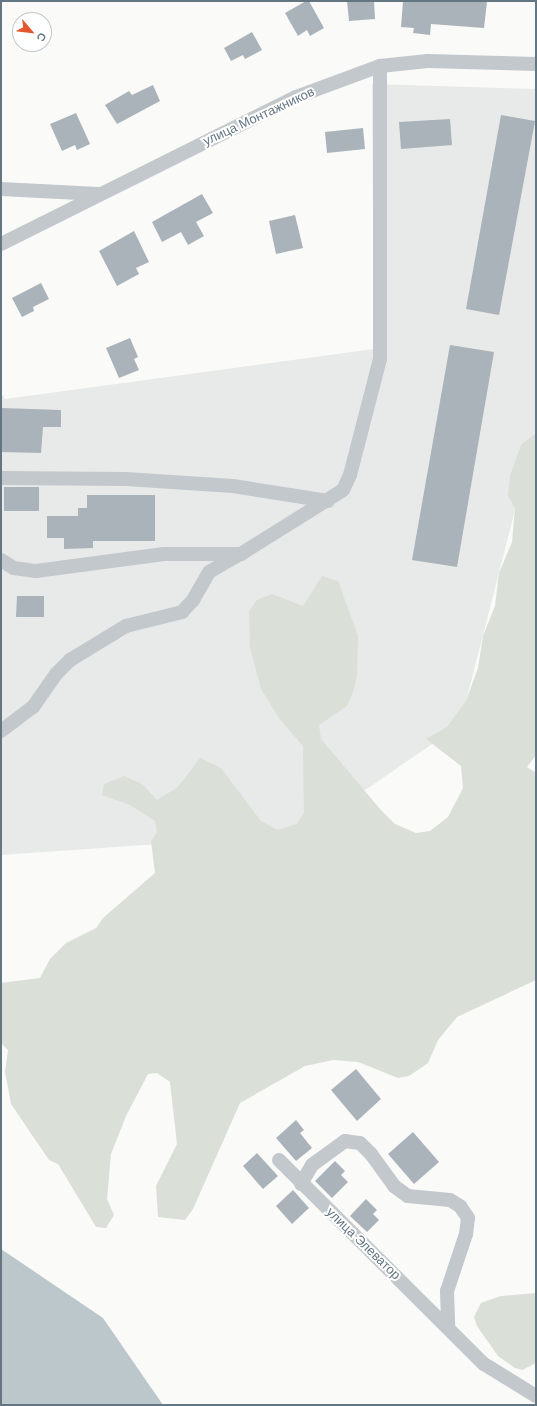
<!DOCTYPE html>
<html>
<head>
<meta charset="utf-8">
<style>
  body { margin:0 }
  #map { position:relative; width:537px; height:1406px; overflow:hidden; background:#fafaf8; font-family:Helvetica,sans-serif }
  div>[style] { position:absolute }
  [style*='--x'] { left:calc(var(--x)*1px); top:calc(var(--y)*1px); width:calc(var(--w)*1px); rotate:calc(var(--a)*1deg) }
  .built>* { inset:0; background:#e8e9e9 }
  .green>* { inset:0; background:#dadfd7 }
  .water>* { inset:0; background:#bbc7cb }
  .building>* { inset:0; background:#aab3b9 }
  .minor>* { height:14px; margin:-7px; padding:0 7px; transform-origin:7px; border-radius:7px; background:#c3c8cc }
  span { translate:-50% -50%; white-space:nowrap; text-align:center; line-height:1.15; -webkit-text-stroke:4px #fff; paint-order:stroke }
  .street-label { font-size:13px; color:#657683 }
  .frame { position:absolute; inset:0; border:2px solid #657683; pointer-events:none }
  .north { position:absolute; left:12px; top:12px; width:40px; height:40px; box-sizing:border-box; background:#fff; border:1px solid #c1c8cd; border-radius:50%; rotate:118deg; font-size:11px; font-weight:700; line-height:16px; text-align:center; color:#657683 }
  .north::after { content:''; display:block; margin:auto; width:14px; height:18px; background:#e4572e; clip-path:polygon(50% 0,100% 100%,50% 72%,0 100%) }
</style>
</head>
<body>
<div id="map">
  <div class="built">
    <div style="clip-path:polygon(372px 84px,536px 89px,536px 428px,460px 725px,301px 834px,1px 855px,1px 393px,5px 399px,374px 349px)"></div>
  </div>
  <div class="green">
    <div style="clip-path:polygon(536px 433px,536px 755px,527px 767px,536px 773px,536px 980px,457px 1017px,438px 1040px,428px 1063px,409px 1076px,398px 1078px,358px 1062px,333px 1060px,305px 1066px,240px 1103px,193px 1209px,185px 1220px,158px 1217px,156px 1186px,177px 1144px,170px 1082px,157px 1073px,148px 1074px,126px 1116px,111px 1154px,107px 1199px,114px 1215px,106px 1228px,96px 1227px,58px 1164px,49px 1160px,11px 1104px,5px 1072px,8px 1050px,1px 1043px,1px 983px,40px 978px,50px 959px,66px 943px,96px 928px,103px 918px,155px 873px,151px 841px,157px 832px,155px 821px,130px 805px,102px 795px,104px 784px,124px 776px,142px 784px,157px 800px,178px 787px,200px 758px,221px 768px,261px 821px,277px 830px,297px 824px,304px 813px,303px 746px,279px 718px,261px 689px,250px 647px,249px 611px,257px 600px,272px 594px,303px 606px,322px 576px,338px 581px,358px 636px,357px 675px,353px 692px,347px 706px,319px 725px,321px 739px,380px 809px,395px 824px,416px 833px,430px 831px,448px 817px,463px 788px,461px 766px,426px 739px,447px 727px,466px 701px,478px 668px,483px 636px,495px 606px,499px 573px,512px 542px,515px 508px,508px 496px,510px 476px,521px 445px)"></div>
    <div style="clip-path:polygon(536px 1293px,536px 1363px,522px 1370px,515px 1368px,498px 1356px,477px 1326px,474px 1317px,481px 1303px,501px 1296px)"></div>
  </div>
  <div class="water">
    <div style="clip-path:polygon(1px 1249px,103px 1318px,163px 1405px,1px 1405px)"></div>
  </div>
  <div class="building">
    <div style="clip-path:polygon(306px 1px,309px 1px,324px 28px,310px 36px,307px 30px,298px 36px,285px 13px)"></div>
    <div style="clip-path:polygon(347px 1px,374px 1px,375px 19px,349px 21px)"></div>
    <div style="clip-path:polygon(403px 1px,487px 2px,484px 28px,431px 24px,430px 35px,413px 33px,414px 28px,401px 27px)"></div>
    <div style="clip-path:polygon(252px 32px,262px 50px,245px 59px,243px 55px,231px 61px,224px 48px)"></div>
    <div style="clip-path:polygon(153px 85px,160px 101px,117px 124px,105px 105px,129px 91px,132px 95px)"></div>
    <div style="clip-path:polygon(76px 113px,90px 144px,77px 150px,75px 145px,62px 151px,50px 124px)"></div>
    <div style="clip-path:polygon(501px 115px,535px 121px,499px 315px,466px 309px)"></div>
    <div style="clip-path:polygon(450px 119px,452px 145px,401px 149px,399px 122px)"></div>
    <div style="clip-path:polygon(363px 128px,365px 149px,327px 153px,325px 132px)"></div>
    <div style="clip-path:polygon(202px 194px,213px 213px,196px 222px,204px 236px,188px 245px,181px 232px,162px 242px,152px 222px)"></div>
    <div style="clip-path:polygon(295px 215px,303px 248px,276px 254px,269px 221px)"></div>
    <div style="clip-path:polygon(134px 231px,149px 262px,136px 268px,139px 274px,117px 286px,99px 251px)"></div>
    <div style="clip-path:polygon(41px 283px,49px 299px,33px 307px,34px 311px,22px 317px,12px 298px)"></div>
    <div style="clip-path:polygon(130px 338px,138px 357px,134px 359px,139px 370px,119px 378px,106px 348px)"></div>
    <div style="clip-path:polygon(450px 345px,494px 352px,457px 567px,412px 560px)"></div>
    <div style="clip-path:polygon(1px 408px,61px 410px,61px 427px,43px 427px,41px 453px,1px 452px)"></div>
    <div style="clip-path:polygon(4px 487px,39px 487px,39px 511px,4px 511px)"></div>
    <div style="clip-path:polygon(87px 495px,155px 495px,155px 541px,93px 541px,93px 548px,64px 549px,64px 538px,47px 538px,47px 516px,78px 516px,78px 508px,87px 508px)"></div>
    <div style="clip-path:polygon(17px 596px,44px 596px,44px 617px,16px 617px)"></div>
    <div style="clip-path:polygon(356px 1069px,381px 1099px,357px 1121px,331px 1090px)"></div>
    <div style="clip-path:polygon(296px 1120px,304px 1130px,300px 1133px,312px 1148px,296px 1161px,276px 1138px)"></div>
    <div style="clip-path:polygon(413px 1132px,439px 1162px,414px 1184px,388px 1154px)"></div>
    <div style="clip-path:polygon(257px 1153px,278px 1176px,263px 1189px,243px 1166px)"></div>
    <div style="clip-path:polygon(335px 1161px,345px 1171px,341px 1175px,348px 1182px,332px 1198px,315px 1181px)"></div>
    <div style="clip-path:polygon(293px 1190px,309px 1208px,292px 1224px,276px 1206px)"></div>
    <div style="clip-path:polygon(366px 1199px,377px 1210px,373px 1214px,379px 1220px,367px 1232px,350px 1216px)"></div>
  </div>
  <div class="minor">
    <div style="--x:1;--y:189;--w:98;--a:2.9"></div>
    <div style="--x:1;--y:244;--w:330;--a:-26.5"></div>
    <div style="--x:296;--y:97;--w:90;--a:-20.3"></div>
    <div style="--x:380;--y:66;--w:48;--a:-5.9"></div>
    <div style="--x:428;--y:61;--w:108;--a:1.6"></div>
    <div style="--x:1;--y:478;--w:125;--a:0.5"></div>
    <div style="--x:126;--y:479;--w:107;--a:3.7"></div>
    <div style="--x:233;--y:486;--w:96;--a:9"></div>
    <div style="--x:1;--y:560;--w:15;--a:32"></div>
    <div style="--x:14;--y:568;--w:22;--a:8"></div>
    <div style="--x:36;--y:571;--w:129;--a:-7.6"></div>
    <div style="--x:164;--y:554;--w:77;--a:0"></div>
    <div style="--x:241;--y:554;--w:120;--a:-32.1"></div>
    <div style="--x:343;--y:490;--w:17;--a:-65"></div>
    <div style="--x:350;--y:475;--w:120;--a:-75.5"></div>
    <div style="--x:380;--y:359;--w:293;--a:-90"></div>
    <div style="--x:1;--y:731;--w:40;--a:-37"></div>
    <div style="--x:33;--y:707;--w:40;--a:-55.1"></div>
    <div style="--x:56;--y:674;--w:20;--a:-45"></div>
    <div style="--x:70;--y:660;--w:66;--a:-31.3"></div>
    <div style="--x:126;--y:626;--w:58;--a:-14"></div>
    <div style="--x:182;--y:612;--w:16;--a:-47"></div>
    <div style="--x:193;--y:600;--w:32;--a:-60"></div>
    <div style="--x:209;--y:572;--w:36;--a:-30"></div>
    <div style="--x:279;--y:1160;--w:289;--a:44.9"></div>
    <div style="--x:484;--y:1364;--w:61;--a:31.6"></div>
    <div style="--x:301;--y:1184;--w:22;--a:-60"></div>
    <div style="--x:312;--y:1165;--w:41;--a:-36"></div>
    <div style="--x:345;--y:1141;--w:15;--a:8"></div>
    <div style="--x:360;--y:1143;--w:16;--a:45"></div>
    <div style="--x:371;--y:1154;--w:39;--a:54"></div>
    <div style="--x:394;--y:1186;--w:17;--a:36"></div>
    <div style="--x:408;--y:1196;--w:42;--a:5.4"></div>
    <div style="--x:450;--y:1200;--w:12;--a:31"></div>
    <div style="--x:460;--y:1206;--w:14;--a:56"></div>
    <div style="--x:468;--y:1218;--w:16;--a:97"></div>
    <div style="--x:466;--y:1234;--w:60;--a:108.4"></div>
    <div style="--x:447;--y:1291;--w:36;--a:88"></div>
  </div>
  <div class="street-label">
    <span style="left:259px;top:117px;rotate:-25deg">улица Монтажников</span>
    <span style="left:363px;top:1244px;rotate:44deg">улица Элеватор</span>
  </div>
  <div class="frame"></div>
  <div class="north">С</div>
</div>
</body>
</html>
